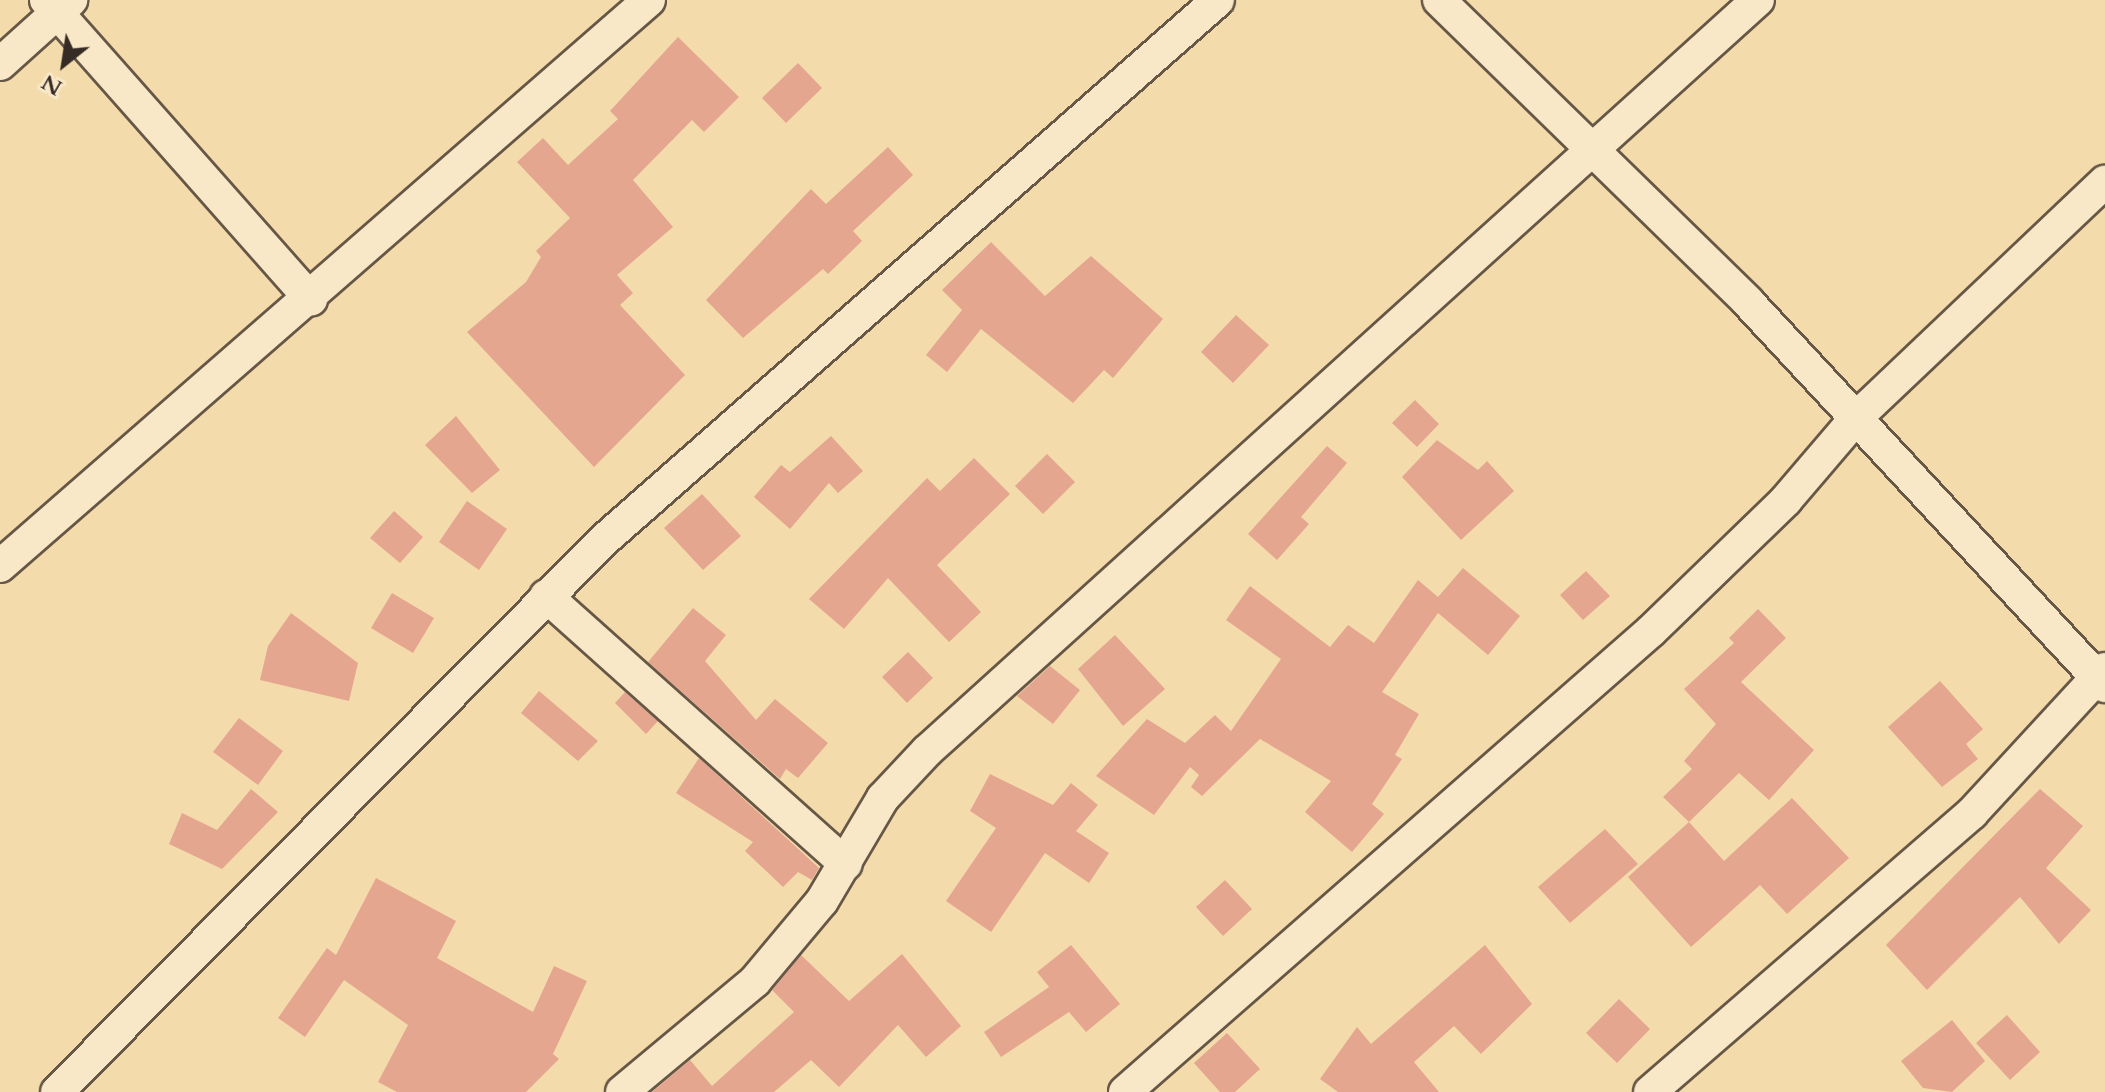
<!DOCTYPE html>
<html>
<head>
<meta charset="utf-8">
<style>
  body { margin:0 }
  #map { position:relative; width:2105px; height:1092px; overflow:hidden; background:#f4dbab; font-family:Cardo,serif }
  div>[style] { position:absolute }
  [style*='--x'] { left:calc(var(--x)*1px); top:calc(var(--y)*1px); width:calc(var(--w)*1px); rotate:calc(var(--a)*1deg) }
  .building>* { inset:0; background:#e5a68f }
  .roads { filter:drop-shadow(2px 0 #665746) drop-shadow(-2px 0 #665746) drop-shadow(0 2px #665746) drop-shadow(0 -2px #665746) }
  .minor>* { height:32px; margin:-16px; padding:0 16px; transform-origin:16px; border-radius:16px; background:#f8e8c8 }
  span { translate:-50% -50%; white-space:nowrap; text-align:center; line-height:1.15; -webkit-text-stroke:6px #f8e8c8; paint-order:stroke }
  .north { position:absolute; left:24px; top:24px; width:80px; height:80px; -webkit-text-stroke:6px #f8e8c8; paint-order:stroke; rotate:210deg; font-size:22px; font-weight:700; line-height:32px; text-align:center; color:#362b25 }
  .north::after { content:''; display:block; margin:auto; width:28px; height:36px; background:#362b25; clip-path:polygon(50% 0,100% 100%,50% 72%,0 100%) }
</style>
</head>
<body>
<div id="map">
  <div class="building">
    <div style="clip-path:polygon(678px 37px,739px 97px,704px 132px,692px 120px,633px 180px,673px 227px,617px 275px,633px 293px,620px 305px,685px 375px,594px 467px,467px 332px,526px 282px,541px 257px,536px 251px,570px 218px,517px 162px,543px 138px,568px 165px,618px 119px,610px 111px)"></div>
    <div style="clip-path:polygon(798px 63px,822px 88px,786px 123px,762px 98px)"></div>
    <div style="clip-path:polygon(888px 147px,913px 175px,853px 231px,862px 241px,828px 274px,823px 269px,743px 338px,706px 300px,811px 189px,826px 204px)"></div>
    <div style="clip-path:polygon(991px 242px,1045px 296px,1091px 256px,1163px 319px,1113px 378px,1104px 370px,1073px 403px,981px 329px,947px 372px,926px 355px,962px 310px,942px 290px)"></div>
    <div style="clip-path:polygon(1236px 315px,1269px 345px,1233px 383px,1201px 352px)"></div>
    <div style="clip-path:polygon(1415px 400px,1439px 424px,1417px 447px,1392px 423px)"></div>
    <div style="clip-path:polygon(456px 416px,500px 470px,472px 493px,425px 445px)"></div>
    <div style="clip-path:polygon(831px 436px,863px 471px,838px 493px,829px 483px,790px 529px,754px 497px,781px 465px,790px 472px)"></div>
    <div style="clip-path:polygon(1437px 440px,1478px 470px,1487px 461px,1514px 491px,1461px 540px,1402px 477px)"></div>
    <div style="clip-path:polygon(1327px 446px,1347px 463px,1301px 517px,1309px 524px,1277px 560px,1248px 534px)"></div>
    <div style="clip-path:polygon(1047px 454px,1075px 482px,1043px 514px,1015px 486px)"></div>
    <div style="clip-path:polygon(974px 458px,1010px 494px,937px 565px,981px 612px,949px 642px,888px 578px,844px 629px,809px 599px,927px 478px,940px 491px)"></div>
    <div style="clip-path:polygon(702px 494px,741px 536px,703px 570px,664px 528px)"></div>
    <div style="clip-path:polygon(467px 501px,507px 529px,479px 570px,439px 542px)"></div>
    <div style="clip-path:polygon(394px 511px,423px 537px,400px 563px,370px 538px)"></div>
    <div style="clip-path:polygon(1463px 568px,1520px 616px,1488px 655px,1438px 613px,1382px 692px,1419px 714px,1395px 755px,1402px 759px,1372px 804px,1384px 814px,1352px 852px,1305px 812px,1331px 781px,1260px 739px,1202px 796px,1191px 787px,1199px 775px,1190px 767px,1154px 815px,1096px 776px,1147px 719px,1185px 743px,1215px 715px,1231px 731px,1281px 659px,1226px 620px,1250px 586px,1330px 647px,1348px 625px,1374px 643px,1418px 580px,1438px 597px)"></div>
    <div style="clip-path:polygon(1586px 571px,1610px 596px,1583px 620px,1560px 595px)"></div>
    <div style="clip-path:polygon(392px 593px,434px 618px,413px 653px,371px 628px)"></div>
    <div style="clip-path:polygon(693px 608px,726px 635px,705px 661px,756px 720px,775px 699px,828px 743px,798px 778px,786px 769px,780px 779px,648px 662px)"></div>
    <div style="clip-path:polygon(1758px 609px,1786px 638px,1741px 682px,1814px 750px,1769px 800px,1739px 773px,1689px 822px,1663px 797px,1692px 769px,1684px 761px,1716px 724px,1684px 689px,1734px 643px,1729px 638px)"></div>
    <div style="clip-path:polygon(291px 613px,358px 663px,349px 701px,260px 680px,268px 646px)"></div>
    <div style="clip-path:polygon(1115px 635px,1165px 689px,1123px 726px,1078px 669px)"></div>
    <div style="clip-path:polygon(908px 652px,933px 678px,907px 703px,882px 677px)"></div>
    <div style="clip-path:polygon(1050px 666px,1080px 690px,1053px 724px,1017px 696px)"></div>
    <div style="clip-path:polygon(1940px 681px,1983px 729px,1966px 744px,1978px 759px,1942px 787px,1888px 727px)"></div>
    <div style="clip-path:polygon(539px 691px,598px 741px,578px 761px,521px 713px)"></div>
    <div style="clip-path:polygon(625px 692px,658px 721px,646px 734px,615px 703px)"></div>
    <div style="clip-path:polygon(239px 718px,283px 751px,258px 785px,213px 752px)"></div>
    <div style="clip-path:polygon(699px 758px,819px 868px,812px 880px,798px 872px,783px 887px,745px 851px,753px 842px,676px 793px)"></div>
    <div style="clip-path:polygon(990px 774px,1053px 805px,1071px 783px,1098px 805px,1076px 831px,1109px 853px,1089px 883px,1045px 853px,991px 932px,946px 901px,996px 828px,970px 811px)"></div>
    <div style="clip-path:polygon(251px 789px,278px 812px,222px 869px,169px 844px,182px 813px,217px 830px)"></div>
    <div style="clip-path:polygon(2040px 789px,2083px 826px,2046px 868px,2091px 910px,2059px 944px,2020px 897px,1927px 990px,1886px 945px)"></div>
    <div style="clip-path:polygon(1792px 798px,1849px 858px,1787px 914px,1760px 885px,1691px 947px,1628px 877px,1689px 822px,1724px 861px)"></div>
    <div style="clip-path:polygon(1605px 829px,1638px 864px,1570px 923px,1538px 887px)"></div>
    <div style="clip-path:polygon(376px 878px,456px 921px,437px 958px,533px 1012px,554px 966px,587px 981px,553px 1054px,559px 1059px,526px 1092px,397px 1092px,378px 1082px,408px 1025px,344px 980px,305px 1037px,278px 1018px,327px 948px,336px 955px)"></div>
    <div style="clip-path:polygon(1225px 880px,1252px 909px,1223px 936px,1196px 907px)"></div>
    <div style="clip-path:polygon(1071px 945px,1120px 1004px,1086px 1032px,1069px 1012px,1001px 1057px,984px 1032px,1049px 987px,1037px 972px)"></div>
    <div style="clip-path:polygon(1485px 945px,1532px 1004px,1481px 1054px,1454px 1026px,1414px 1062px,1439px 1092px,1338px 1092px,1320px 1079px,1357px 1027px,1371px 1044px)"></div>
    <div style="clip-path:polygon(902px 954px,961px 1026px,926px 1057px,898px 1025px,839px 1087px,811px 1060px,774px 1092px,652px 1092px,690px 1060px,712px 1086px,794px 1012px,772px 990px,801px 955px,849px 1001px)"></div>
    <div style="clip-path:polygon(1619px 999px,1650px 1029px,1617px 1063px,1586px 1033px)"></div>
    <div style="clip-path:polygon(2007px 1015px,2040px 1052px,2010px 1080px,1976px 1043px)"></div>
    <div style="clip-path:polygon(1952px 1020px,1985px 1061px,1952px 1092px,1923px 1088px,1901px 1061px)"></div>
    <div style="clip-path:polygon(1227px 1033px,1260px 1069px,1235px 1092px,1220px 1092px,1194px 1063px)"></div>
  </div>
  <div class="roads">
    <div class="minor">
      <div style="--x:46;--y:0;--w:400;--a:48.5"></div>
      <div style="--x:1439;--y:0;--w:431;--a:44.3"></div>
      <div style="--x:1747;--y:301;--w:526;--a:47.08"></div>
      <div style="--x:0;--y:64;--w:96;--a:-42"></div>
      <div style="--x:0;--y:566;--w:861;--a:-41.09"></div>
      <div style="--x:546;--y:596;--w:402;--a:41.8"></div>
      <div style="--x:57;--y:1092;--w:779;--a:-45.26"></div>
      <div style="--x:605;--y:539;--w:816;--a:-41.32"></div>
      <div style="--x:622;--y:1092;--w:173;--a:-39.8"></div>
      <div style="--x:755;--y:981;--w:104;--a:-50.1"></div>
      <div style="--x:822;--y:901;--w:120;--a:-59.4"></div>
      <div style="--x:883;--y:798;--w:64;--a:-46.9"></div>
      <div style="--x:927;--y:751;--w:1120;--a:-42.11"></div>
      <div style="--x:1125;--y:1092;--w:699;--a:-41.23"></div>
      <div style="--x:1651;--y:631;--w:188;--a:-44.1"></div>
      <div style="--x:1786;--y:500;--w:109;--a:-49.5"></div>
      <div style="--x:1857;--y:417;--w:342;--a:-43.5"></div>
      <div style="--x:1650;--y:1092;--w:426;--a:-40.9"></div>
      <div style="--x:1972;--y:813;--w:196;--a:-47.3"></div>
    </div>
  </div>
  <div class="north">N</div>
</div>
</body>
</html>
